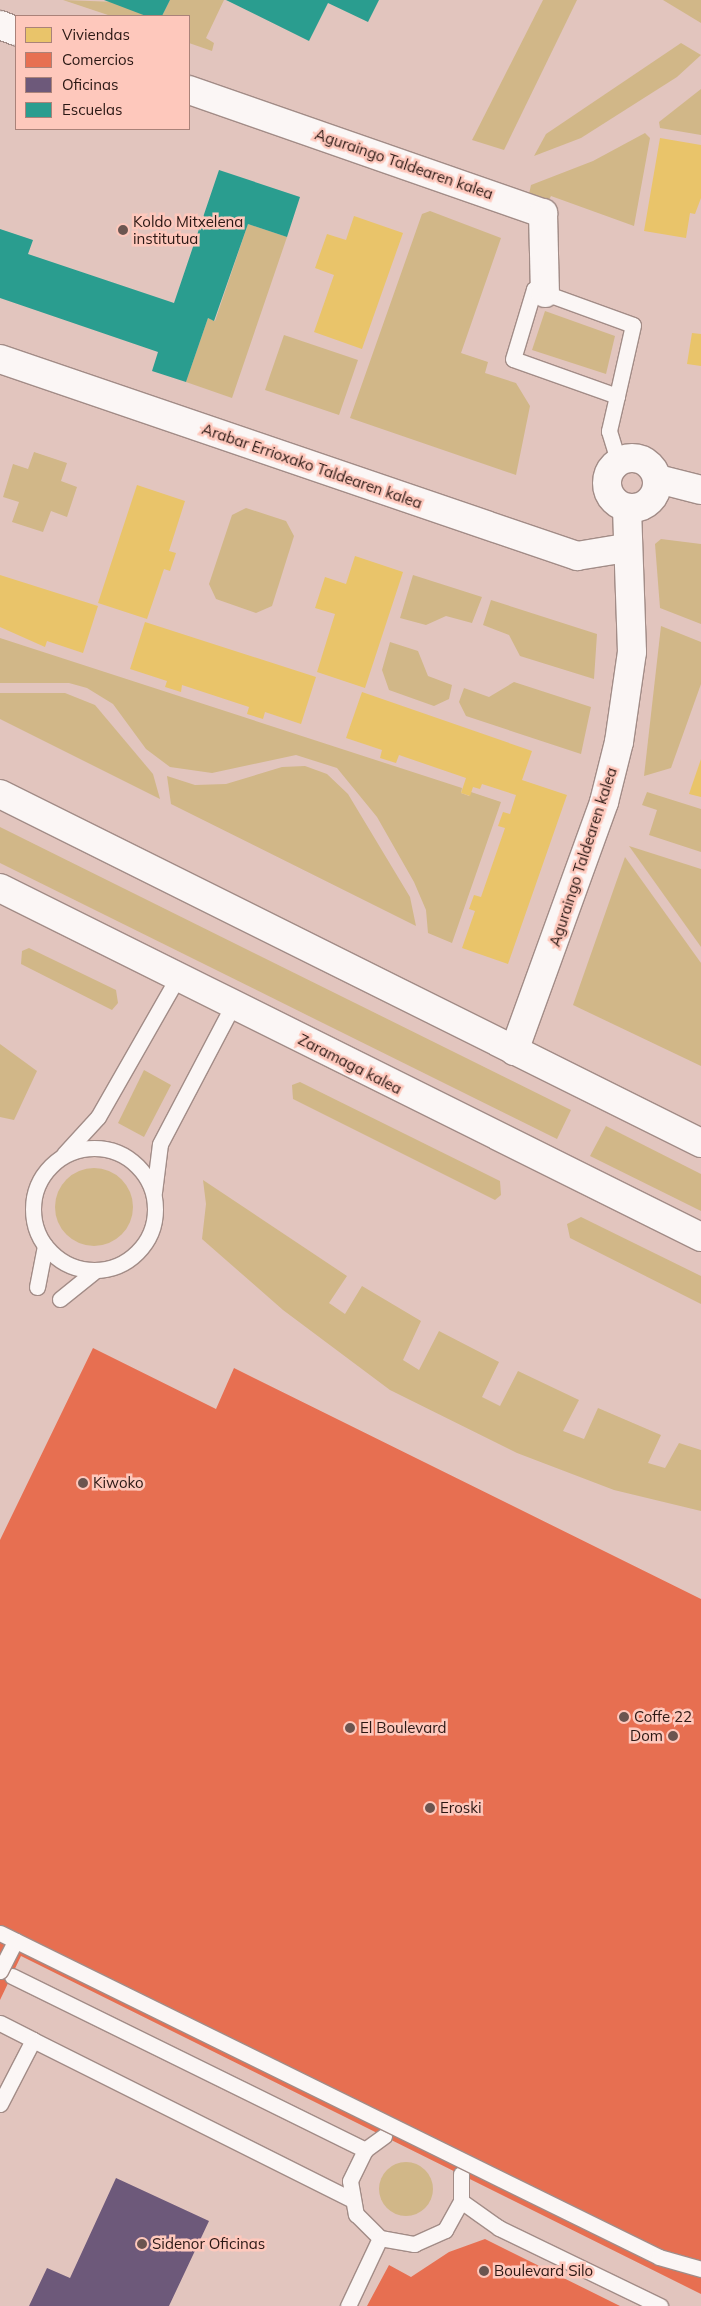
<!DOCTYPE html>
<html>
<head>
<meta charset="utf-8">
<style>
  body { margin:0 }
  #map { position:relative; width:701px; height:2306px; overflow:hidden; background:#e2c5be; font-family:Mulish,sans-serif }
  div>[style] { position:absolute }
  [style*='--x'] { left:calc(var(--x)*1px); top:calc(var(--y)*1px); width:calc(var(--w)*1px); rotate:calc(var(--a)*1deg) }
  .green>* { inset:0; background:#d1b788 }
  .round { border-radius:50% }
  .homes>* { inset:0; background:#e9c46a }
  .shops>* { inset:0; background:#e76f51 }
  .offices>* { inset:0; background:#6d597a }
  .schools>* { inset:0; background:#2a9d8f }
  .roads { filter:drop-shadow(1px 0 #a28c87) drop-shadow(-1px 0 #a28c87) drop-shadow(0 1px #a28c87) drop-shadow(0 -1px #a28c87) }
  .lane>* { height:15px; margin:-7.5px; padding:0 7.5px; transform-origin:7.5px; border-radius:7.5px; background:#fbf6f5 }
  .lane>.ring { margin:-7.5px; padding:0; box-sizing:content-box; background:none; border:15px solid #fbf6f5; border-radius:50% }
  .street>* { height:28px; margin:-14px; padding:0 14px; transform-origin:14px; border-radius:14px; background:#fbf6f5 }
  .street>.ring { margin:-14px; padding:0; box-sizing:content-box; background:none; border:28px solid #fbf6f5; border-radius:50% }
  .primary>* { height:28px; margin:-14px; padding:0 14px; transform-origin:14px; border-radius:14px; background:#fbf6f5 }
  .bridges { filter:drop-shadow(1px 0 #a28c87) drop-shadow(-1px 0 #a28c87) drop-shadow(0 1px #a28c87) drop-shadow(0 -1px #a28c87) }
  .lane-bridge>* { height:15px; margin:-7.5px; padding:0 7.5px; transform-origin:7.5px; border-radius:7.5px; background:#fbf6f5 }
  .dots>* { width:14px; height:14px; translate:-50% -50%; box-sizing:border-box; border:2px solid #fec8bc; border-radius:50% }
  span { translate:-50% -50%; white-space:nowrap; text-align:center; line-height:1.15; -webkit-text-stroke:5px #fec8bc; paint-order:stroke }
  .street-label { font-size:15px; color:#2b1814 }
  .poi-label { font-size:15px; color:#2b1814 }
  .left { translate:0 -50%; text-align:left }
  .right { translate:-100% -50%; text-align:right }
  .legend { position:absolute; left:15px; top:15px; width:175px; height:115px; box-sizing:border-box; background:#fec8bc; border:1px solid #aa8279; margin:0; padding:6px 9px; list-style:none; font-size:15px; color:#2b1814 }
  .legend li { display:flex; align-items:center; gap:10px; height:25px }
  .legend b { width:25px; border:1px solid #aa8279 }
</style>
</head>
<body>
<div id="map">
  <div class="green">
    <div style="clip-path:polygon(63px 0,117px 2px,146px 16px,111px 16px)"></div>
    <div style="clip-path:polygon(170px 0,224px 0,206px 38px,214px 43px,212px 51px,189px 43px,189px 16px,162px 16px)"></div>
    <div style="clip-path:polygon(543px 0,577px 0,504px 150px,472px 140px)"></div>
    <div style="clip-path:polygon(663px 0,701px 0,701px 23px)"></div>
    <div style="clip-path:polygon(681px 43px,701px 55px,677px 77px,581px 138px,534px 156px,546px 134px)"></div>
    <div style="clip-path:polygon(701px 89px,701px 135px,660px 128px,659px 122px)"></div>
    <div style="clip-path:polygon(645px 133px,650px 138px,634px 226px,551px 196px,549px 200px,529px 194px,531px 185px,593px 161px)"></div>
    <div style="clip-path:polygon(430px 211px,501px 238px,461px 353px,488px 362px,485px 373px,516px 383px,530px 406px,516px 475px,350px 418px,422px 214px)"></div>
    <div style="clip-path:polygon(248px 224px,287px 237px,232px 398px,186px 382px,208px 318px,215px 321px)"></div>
    <div style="clip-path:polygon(545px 311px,615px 336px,606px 374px,532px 350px)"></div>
    <div style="clip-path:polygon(284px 335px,358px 360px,339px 415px,265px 390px)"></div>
    <div style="clip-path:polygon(34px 452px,67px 463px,61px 481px,77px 487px,67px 517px,51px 511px,43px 532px,12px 522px,19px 502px,3px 497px,13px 464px,28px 469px)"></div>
    <div style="clip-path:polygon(246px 508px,286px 521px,294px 536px,272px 606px,256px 613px,216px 599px,209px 584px,232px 515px)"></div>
    <div style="clip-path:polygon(661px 539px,701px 544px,701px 624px,660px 608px,655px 544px)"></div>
    <div style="clip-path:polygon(413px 575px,482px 597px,472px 623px,446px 616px,426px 625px,400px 618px)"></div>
    <div style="clip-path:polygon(491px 600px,597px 634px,594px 679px,520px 656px,509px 635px,483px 625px)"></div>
    <div style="clip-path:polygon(661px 626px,701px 642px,701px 684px,671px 768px,644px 776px)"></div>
    <div style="clip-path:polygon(0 638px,462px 788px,461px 793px,469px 796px,471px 792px,501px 802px,452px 943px,428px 933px,426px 910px,414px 882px,377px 817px,337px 768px,296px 755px,212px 773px,170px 767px,146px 749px,113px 704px,87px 688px,69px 683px,0 683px)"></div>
    <div style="clip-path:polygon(390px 642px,418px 651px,428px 676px,452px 685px,449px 699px,434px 706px,389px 690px,382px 670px)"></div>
    <div style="clip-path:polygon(514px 682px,591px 707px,581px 754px,466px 716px,459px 702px,464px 688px,489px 697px)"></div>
    <div style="clip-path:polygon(0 693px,65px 693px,95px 705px,153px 774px,160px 799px,0 719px)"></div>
    <div style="clip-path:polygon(305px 766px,327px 774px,348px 794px,410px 897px,416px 926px,171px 804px,167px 776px,195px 785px,226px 784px,282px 767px)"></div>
    <div style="clip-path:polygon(647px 792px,701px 809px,701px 852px,649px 835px,657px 810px,642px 805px)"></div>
    <div style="clip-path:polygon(0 827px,571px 1110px,557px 1139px,0 863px)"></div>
    <div style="clip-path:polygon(629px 846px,701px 869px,701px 947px)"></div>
    <div style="clip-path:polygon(625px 857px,701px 963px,701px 1066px,573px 1005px)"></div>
    <div style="clip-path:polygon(29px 948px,116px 990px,118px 1003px,112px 1010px,21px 964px,22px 951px)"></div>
    <div style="clip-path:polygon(0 1044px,37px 1071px,14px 1120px,0 1117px)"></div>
    <div style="clip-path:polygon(144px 1070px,171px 1085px,144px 1137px,118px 1123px)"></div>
    <div style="clip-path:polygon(300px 1082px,500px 1181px,501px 1195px,495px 1200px,293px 1099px,292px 1085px)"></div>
    <div style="clip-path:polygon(606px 1126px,701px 1174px,701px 1211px,590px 1156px)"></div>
    <div class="round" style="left:55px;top:1168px;width:78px;height:78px"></div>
    <div style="clip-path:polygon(203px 1180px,347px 1276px,329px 1303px,345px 1314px,362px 1286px,421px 1321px,403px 1360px,419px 1370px,439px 1331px,499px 1362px,482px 1397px,500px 1406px,518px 1371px,579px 1400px,563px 1431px,584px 1439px,598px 1408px,661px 1435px,648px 1463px,665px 1468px,679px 1443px,701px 1450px,701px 1511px,614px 1490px,517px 1453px,390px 1390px,283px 1310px,202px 1239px,206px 1204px)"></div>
    <div style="clip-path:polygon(581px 1217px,701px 1276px,701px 1304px,570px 1238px,567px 1224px)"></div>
    <div class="round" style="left:379px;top:2162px;width:54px;height:54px"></div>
  </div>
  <div class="homes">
    <div style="clip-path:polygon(660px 138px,701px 145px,701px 198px,695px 214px,690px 213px,686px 238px,644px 231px)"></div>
    <div style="clip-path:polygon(354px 216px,403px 233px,362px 349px,314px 332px,334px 275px,315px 268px,327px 234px,346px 240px)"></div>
    <div style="clip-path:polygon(692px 333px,701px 334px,701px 366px,687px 364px)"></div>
    <div style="clip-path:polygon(137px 485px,185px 501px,169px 551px,176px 553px,170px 571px,164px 569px,147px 619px,98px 603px)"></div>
    <div style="clip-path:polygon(355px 556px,403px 572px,365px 688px,317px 672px,335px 614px,315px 608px,325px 577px,346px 584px)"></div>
    <div style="clip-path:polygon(0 575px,98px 606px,83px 653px,47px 641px,45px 647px,0 627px)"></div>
    <div style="clip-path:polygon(145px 622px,316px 677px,301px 724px,265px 712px,263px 719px,247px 714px,249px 707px,182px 685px,181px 692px,165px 687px,167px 681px,130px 669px)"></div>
    <div style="clip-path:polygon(362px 692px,532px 751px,522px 780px,567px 795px,508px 964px,462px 948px,475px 911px,469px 909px,474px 895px,481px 897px,505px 828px,498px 826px,503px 812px,510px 814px,516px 795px,482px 784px,480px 789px,473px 787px,470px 796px,461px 793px,466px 778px,399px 755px,396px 763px,380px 758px,382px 750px,346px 738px)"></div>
    <div style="clip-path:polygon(701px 759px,701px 797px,689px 794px)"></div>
  </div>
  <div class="shops">
    <div style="clip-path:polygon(93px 1348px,216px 1409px,234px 1368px,701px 1599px,701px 2294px,21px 1956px,0 2000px,0 1540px)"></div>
    <div style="clip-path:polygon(485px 2239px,620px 2306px,367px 2306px,389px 2265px,411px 2277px,449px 2252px)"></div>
  </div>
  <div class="offices">
    <div style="clip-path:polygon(116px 2178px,209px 2221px,169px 2306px,29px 2306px,47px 2268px,70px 2278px)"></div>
  </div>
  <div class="schools">
    <div style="clip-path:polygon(104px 0,170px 0,162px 16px,146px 16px)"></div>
    <div style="clip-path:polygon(226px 0,379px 0,368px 22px,328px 3px,309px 41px)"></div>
    <div style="clip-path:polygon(219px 170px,300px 197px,287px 237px,248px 224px,214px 321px,208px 318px,186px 382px,152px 371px,158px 352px,0 298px,0 229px,33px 240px,28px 254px,174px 303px)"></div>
  </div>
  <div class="roads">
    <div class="lane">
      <div style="--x:534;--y:289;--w:105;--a:20"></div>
      <div style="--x:633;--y:325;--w:73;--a:102.7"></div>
      <div style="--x:617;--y:396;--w:110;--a:-160.4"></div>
      <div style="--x:513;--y:359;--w:73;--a:-73.3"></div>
      <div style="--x:617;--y:396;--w:36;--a:103"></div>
      <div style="--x:609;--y:431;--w:31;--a:73"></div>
      <div class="ring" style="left:33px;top:1148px;width:107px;height:107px"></div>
      <div style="--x:64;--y:1154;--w:50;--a:-47.4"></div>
      <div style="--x:98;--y:1117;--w:161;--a:-60.3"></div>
      <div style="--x:154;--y:1192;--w:48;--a:-82.9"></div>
      <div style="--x:160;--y:1144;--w:157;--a:-62.3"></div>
      <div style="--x:37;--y:1287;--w:42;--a:-79"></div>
      <div style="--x:60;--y:1299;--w:46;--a:-38.9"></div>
      <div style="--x:12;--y:1976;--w:394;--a:26.2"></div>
      <div style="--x:0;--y:2023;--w:37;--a:27"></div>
      <div style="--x:0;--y:2104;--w:72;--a:-62.7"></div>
      <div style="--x:33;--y:2040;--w:356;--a:26.6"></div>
      <div style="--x:384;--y:2136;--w:24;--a:144"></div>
      <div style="--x:365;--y:2150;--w:34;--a:116"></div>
      <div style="--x:350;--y:2181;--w:34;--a:80"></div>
      <div style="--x:356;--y:2214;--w:34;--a:45"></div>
      <div style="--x:380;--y:2238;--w:35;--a:10"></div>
      <div style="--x:414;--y:2244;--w:34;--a:-24"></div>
      <div style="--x:445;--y:2230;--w:33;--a:-61"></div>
      <div style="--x:461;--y:2201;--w:27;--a:-90"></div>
      <div style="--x:461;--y:2201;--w:47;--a:35.4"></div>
      <div style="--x:499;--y:2228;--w:179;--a:25.8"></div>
      <div style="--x:348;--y:2306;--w:75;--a:-64.8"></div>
    </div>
    <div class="street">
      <div style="--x:0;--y:25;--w:17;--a:21"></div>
      <div style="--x:189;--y:90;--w:375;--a:19.2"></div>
      <div style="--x:543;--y:213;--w:80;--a:88.6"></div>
      <div style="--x:0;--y:359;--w:610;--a:18.85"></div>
      <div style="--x:577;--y:556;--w:50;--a:-9.3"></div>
      <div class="ring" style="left:607px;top:458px;width:22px;height:22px"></div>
      <div style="--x:658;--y:479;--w:44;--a:14.3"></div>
      <div style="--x:514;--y:1051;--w:265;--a:-70.1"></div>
      <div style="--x:604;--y:802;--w:62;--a:-76"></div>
      <div style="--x:619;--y:742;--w:91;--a:-81.8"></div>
      <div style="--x:632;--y:652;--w:144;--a:-92"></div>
    </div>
    <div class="primary">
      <div style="--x:0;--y:794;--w:783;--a:26.47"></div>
      <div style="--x:0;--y:888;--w:783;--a:26.47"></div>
    </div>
  </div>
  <div class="bridges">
    <div class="lane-bridge">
      <div style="--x:0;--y:1933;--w:734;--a:26.18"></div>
      <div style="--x:659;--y:2257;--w:44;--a:15.9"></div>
      <div style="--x:0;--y:1971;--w:34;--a:-63"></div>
    </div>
  </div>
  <div class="dots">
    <div style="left:123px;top:230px;background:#6b5550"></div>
    <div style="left:83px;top:1483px;background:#6b5550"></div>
    <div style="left:624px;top:1717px;background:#6b5550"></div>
    <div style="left:350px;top:1728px;background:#6b5550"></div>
    <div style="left:673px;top:1736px;background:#6b5550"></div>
    <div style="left:430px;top:1808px;background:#6b5550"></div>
    <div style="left:142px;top:2244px;background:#6b5550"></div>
    <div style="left:484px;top:2271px;background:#6b5550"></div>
  </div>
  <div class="street-label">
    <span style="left:404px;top:164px;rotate:19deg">Aguraingo Taldearen kalea</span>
    <span style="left:312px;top:466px;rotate:19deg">Arabar Errioxako Taldearen kalea</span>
    <span style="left:583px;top:857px;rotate:-72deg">Aguraingo Taldearen kalea</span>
    <span style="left:350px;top:1064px;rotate:27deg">Zaramaga kalea</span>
  </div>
  <div class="poi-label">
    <span class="left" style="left:133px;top:230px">Koldo Mitxelena<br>institutua</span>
    <span class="left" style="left:93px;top:1483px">Kiwoko</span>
    <span class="left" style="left:634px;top:1717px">Coffe 22</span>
    <span class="left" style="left:360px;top:1728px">El Boulevard</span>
    <span class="right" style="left:663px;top:1736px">Dom</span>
    <span class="left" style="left:440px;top:1808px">Eroski</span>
    <span class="left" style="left:152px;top:2244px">Sidenor Oficinas</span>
    <span class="left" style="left:494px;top:2271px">Boulevard Silo</span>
  </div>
  <ul class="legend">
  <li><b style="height:14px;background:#e9c46a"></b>Viviendas</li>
  <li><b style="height:14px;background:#e76f51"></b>Comercios</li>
  <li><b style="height:14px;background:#6d597a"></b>Oficinas</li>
  <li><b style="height:14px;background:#2a9d8f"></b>Escuelas</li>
  </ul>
</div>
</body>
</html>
